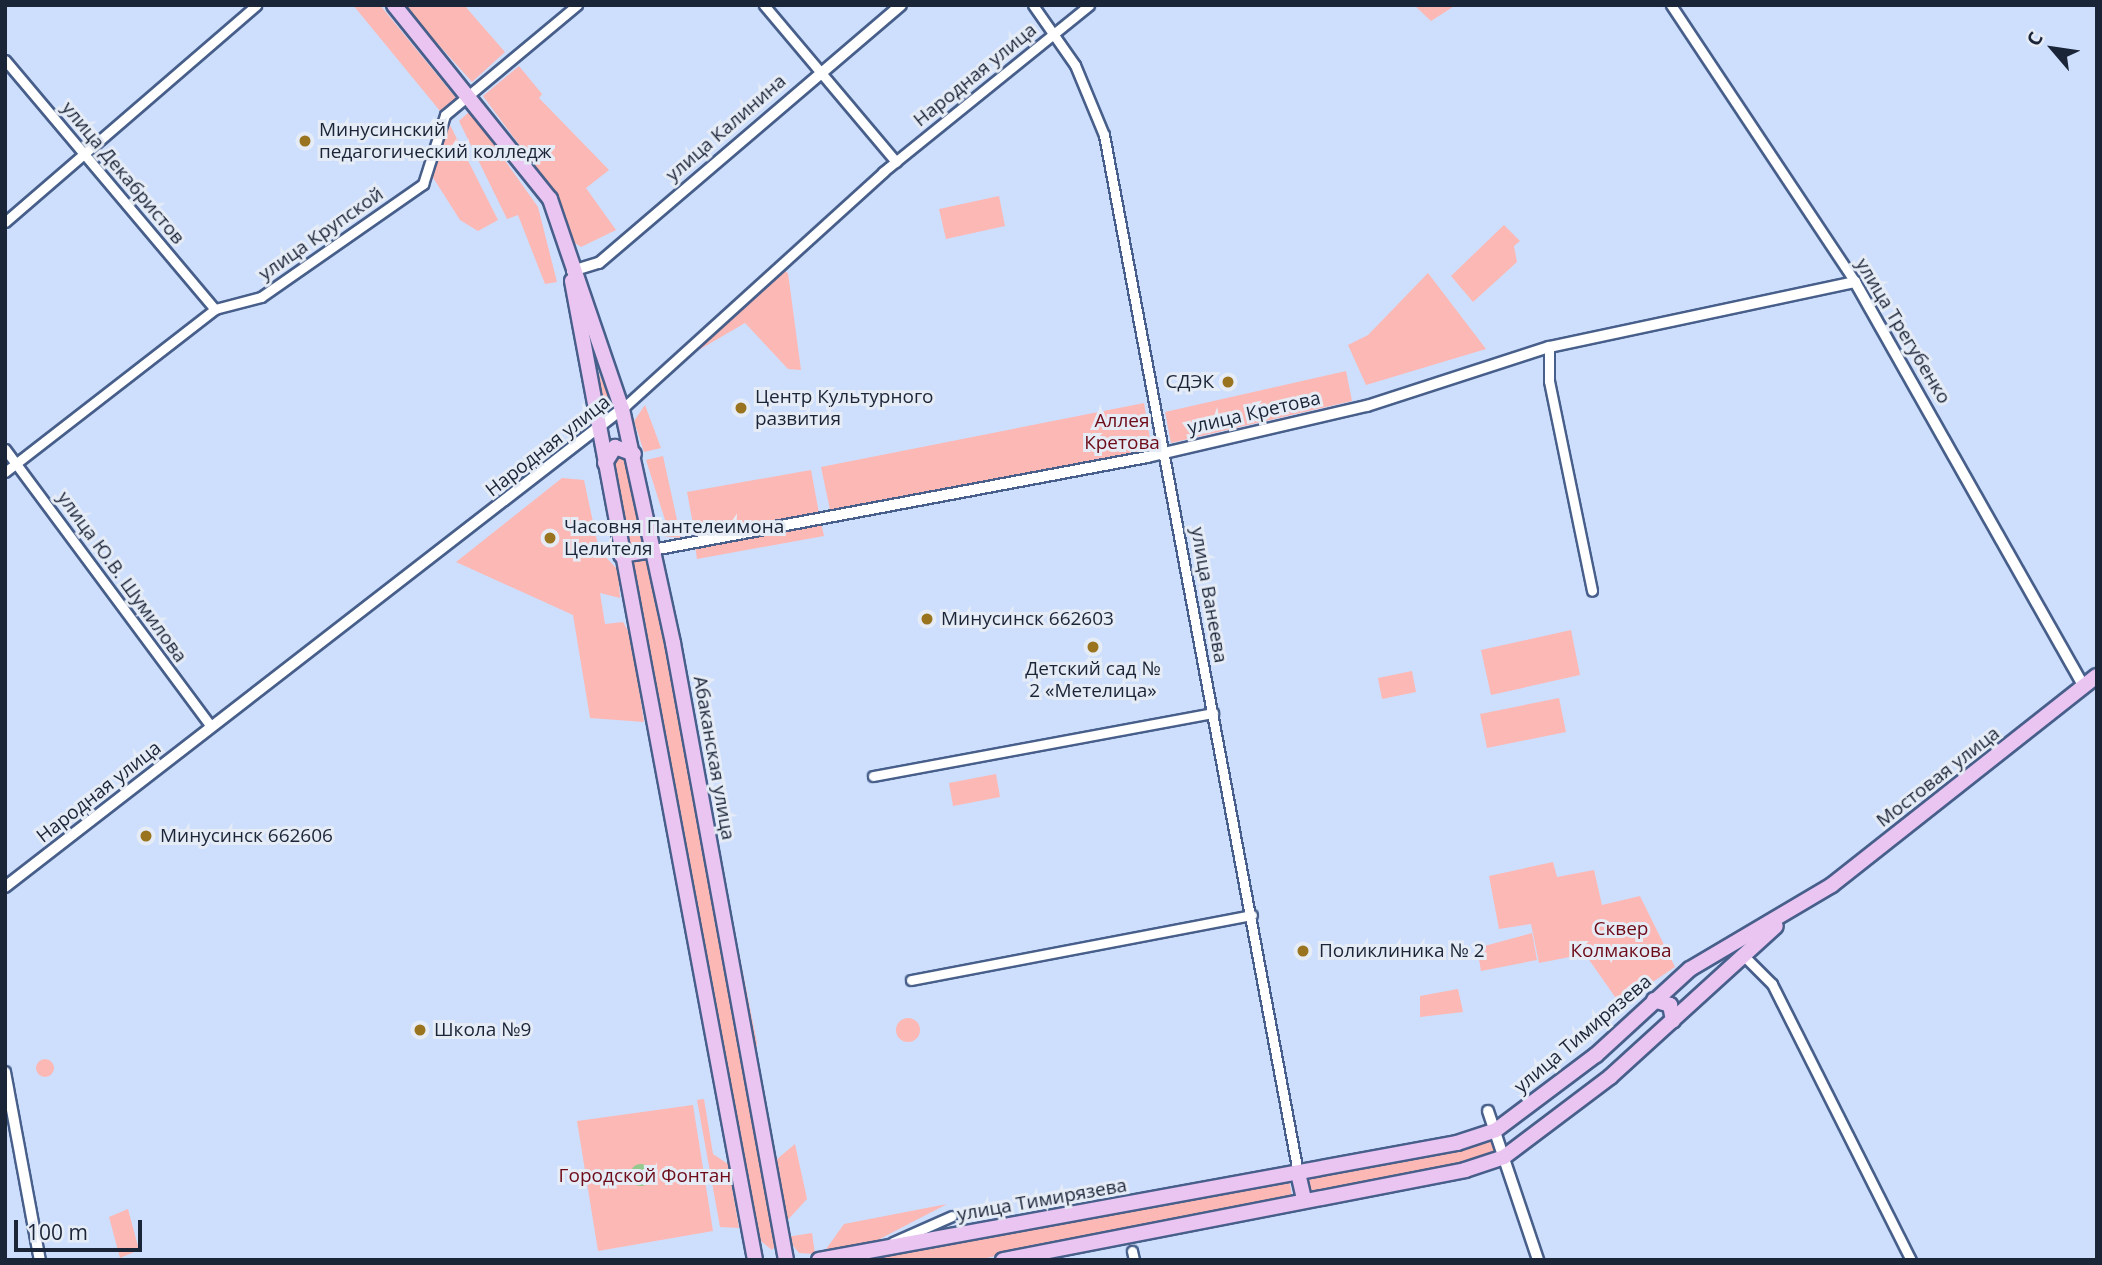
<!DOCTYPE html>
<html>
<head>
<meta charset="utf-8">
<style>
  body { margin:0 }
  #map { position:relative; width:2102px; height:1265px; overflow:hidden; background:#cedffd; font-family:"Open Sans",sans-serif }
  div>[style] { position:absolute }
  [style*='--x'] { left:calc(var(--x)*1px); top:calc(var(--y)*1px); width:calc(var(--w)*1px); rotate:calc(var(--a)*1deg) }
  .green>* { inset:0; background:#fcb8b4 }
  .round { border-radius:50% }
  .water>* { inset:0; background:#94c98d }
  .roads { filter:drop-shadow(2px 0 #475f8a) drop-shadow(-2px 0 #475f8a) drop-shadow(0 2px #475f8a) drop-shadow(0 -2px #475f8a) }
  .minor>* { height:9px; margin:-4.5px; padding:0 4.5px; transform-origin:4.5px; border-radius:4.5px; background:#fff }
  .tertiary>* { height:10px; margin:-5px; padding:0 5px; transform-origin:5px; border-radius:5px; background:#fff }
  .primary>* { height:14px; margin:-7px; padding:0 7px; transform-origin:7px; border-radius:7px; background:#ebc5f2 }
  .dots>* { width:19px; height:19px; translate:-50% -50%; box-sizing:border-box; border:4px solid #e6ecf6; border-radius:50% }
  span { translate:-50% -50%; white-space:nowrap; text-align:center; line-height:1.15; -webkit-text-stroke:6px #e6ecf6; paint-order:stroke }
  .street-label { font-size:19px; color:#1b2538 }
  .poi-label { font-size:19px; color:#1b2538 }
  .left { translate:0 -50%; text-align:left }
  .right { translate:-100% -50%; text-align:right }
  .park-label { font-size:19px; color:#6e0b18 }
  .frame { position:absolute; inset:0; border:7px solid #1b2538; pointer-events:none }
  .north { position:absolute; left:2018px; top:14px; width:70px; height:70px; -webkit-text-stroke:5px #e6ecf6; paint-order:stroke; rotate:299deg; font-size:19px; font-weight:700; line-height:28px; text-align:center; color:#1b2538 }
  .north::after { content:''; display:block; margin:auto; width:24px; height:32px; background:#1b2538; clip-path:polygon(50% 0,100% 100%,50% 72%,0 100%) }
  .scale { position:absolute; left:14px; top:1220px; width:128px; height:32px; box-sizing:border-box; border:4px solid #1b2538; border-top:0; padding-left:9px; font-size:21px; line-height:24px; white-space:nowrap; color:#1b2538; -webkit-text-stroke:5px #e6ecf6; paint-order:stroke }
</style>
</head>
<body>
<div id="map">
  <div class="green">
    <div style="clip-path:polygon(353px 5px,380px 5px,456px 98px,440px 111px)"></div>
    <div style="clip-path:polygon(403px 5px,464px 5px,505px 52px,472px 82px)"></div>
    <div style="clip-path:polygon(1414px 5px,1456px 5px,1431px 21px)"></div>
    <div style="clip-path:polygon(519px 66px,542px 94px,539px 98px,609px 170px,586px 188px,616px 230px,581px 247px,570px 240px,554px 192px,483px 96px)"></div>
    <div style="clip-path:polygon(470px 111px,538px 207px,557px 282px,545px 284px,518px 215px,507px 219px,459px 121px)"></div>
    <div style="clip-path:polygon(448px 121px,498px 220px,478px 231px,460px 220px,432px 176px)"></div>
    <div style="clip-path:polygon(999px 196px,1005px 226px,946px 239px,939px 209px)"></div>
    <div style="clip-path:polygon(1504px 225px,1520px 241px,1514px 246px,1517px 262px,1473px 302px,1451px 276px)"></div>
    <div style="clip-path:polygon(779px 268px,788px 273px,801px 370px,788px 369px,745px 323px,697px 351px)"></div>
    <div style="clip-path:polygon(1428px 273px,1486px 349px,1366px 385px,1348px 345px,1368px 335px)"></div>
    <div style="clip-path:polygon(591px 355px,609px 397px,606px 413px,603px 413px)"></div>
    <div style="clip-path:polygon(1346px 371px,1352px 401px,1171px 443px,1165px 412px)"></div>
    <div style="clip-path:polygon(1144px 403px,1152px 451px,830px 510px,821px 467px)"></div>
    <div style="clip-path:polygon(645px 405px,661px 448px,644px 452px,634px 421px)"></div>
    <div style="clip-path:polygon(617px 456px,627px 456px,644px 546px,627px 544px,612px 464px)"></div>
    <div style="clip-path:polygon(663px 456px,681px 538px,663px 536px,658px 524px,665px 520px,646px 460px)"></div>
    <div style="clip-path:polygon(811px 470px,819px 513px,695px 535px,687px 492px)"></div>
    <div style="clip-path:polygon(562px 478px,584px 480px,599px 550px,618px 570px,620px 598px,600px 593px,605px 624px,623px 622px,631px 636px,644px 722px,590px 718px,573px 615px,456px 562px)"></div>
    <div style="clip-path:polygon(821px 523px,824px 536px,697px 559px,695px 545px)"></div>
    <div style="clip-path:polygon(633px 558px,650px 558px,777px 1243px,772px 1250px,756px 1237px)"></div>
    <div style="clip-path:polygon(1571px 630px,1580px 675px,1491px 695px,1481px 650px)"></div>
    <div style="clip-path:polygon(681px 661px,757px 1043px,755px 1064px)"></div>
    <div style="clip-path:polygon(1412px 671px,1416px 692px,1382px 699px,1378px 678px)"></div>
    <div style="clip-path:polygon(1559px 698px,1566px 732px,1487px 748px,1480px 714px)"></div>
    <div style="clip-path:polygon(996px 774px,1000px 797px,953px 806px,949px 783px)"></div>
    <div style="clip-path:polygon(1553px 862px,1557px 877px,1594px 870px,1602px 905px,1640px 896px,1675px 967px,1620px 1004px,1585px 954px,1539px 963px,1531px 924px,1499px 929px,1489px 876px)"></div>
    <div style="clip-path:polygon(1532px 933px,1537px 960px,1481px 971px,1477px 948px)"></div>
    <div style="clip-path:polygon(1458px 989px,1463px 1012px,1420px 1017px,1420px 996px)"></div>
    <div class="round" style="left:896px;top:1018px;width:24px;height:24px"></div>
    <div class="round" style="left:36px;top:1059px;width:18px;height:18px"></div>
    <div style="clip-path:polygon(704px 1099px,713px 1154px,728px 1164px,739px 1228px,720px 1227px,697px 1100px)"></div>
    <div style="clip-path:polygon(693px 1105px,713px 1231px,598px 1251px,577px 1121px)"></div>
    <div style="clip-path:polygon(1489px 1138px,1498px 1149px,1472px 1161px,1314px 1191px,1306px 1186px,1309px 1177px)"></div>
    <div style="clip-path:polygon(795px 1144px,807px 1199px,784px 1224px,776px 1160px)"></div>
    <div style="clip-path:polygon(1289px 1180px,1292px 1195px,977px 1260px,854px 1260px)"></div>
    <div style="clip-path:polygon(947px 1204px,874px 1242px,824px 1252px,844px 1224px)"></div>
    <div style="clip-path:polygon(128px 1209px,139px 1250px,120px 1258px,109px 1217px)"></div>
    <div style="clip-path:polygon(812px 1233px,815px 1254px,799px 1253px,786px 1237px)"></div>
  </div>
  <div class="water">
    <div class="round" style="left:630px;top:1164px;width:22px;height:22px"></div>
  </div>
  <div class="roads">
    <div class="minor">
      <div style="--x:764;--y:5;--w:205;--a:49.9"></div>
      <div style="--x:1033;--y:5;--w:73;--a:55"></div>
      <div style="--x:1075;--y:65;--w:76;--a:67.5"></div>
      <div style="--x:1104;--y:135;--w:1056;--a:79.41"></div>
      <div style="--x:1671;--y:5;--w:333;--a:56.4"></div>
      <div style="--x:5;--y:60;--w:326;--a:49.9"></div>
      <div style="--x:5;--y:222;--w:332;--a:-40.8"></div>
      <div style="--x:1549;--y:347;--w:34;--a:90"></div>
      <div style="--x:1549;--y:381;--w:214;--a:78.4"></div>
      <div style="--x:622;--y:409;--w:353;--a:-42.2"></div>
      <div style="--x:883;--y:172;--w:265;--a:-39"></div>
      <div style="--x:5;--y:449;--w:345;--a:53.4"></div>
      <div style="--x:5;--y:472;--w:266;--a:-37.8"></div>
      <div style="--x:215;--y:309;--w:48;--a:-14.6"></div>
      <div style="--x:261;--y:297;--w:198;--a:-34.9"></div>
      <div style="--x:423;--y:184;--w:72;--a:-72.3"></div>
      <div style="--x:445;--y:115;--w:172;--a:-39.8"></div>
      <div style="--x:873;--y:776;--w:346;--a:-10.5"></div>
      <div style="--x:1743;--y:955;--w:41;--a:45"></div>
      <div style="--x:1772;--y:984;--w:309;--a:63.3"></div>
      <div style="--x:911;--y:980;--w:347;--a:-10.8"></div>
      <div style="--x:893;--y:1242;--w:64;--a:-23.8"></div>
      <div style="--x:1132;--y:1251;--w:9;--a:77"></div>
    </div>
    <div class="tertiary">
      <div style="--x:572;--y:271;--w:28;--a:-17"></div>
      <div style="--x:599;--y:263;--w:397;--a:-40.5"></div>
      <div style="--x:653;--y:550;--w:503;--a:-10.66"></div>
      <div style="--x:1147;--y:457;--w:226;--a:-13.1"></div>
      <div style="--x:1367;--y:406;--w:191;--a:-18"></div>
      <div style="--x:1549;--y:347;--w:313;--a:-12"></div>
      <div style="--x:1855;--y:282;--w:464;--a:60.5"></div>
      <div style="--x:5;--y:887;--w:780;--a:-37.77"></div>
      <div style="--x:5;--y:1072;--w:191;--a:79.5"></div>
      <div style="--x:1488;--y:1111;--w:157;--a:71.4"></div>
    </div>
    <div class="primary">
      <div style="--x:394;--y:5;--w:249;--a:51.2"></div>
      <div style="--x:550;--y:199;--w:222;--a:71.1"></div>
      <div style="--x:622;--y:409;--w:239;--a:77.7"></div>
      <div style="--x:673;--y:643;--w:627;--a:79.62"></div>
      <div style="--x:572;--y:281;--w:996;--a:79.41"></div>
      <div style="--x:605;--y:463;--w:19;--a:-58"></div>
      <div style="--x:615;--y:447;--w:20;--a:20"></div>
      <div style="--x:621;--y:555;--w:32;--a:-9"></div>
      <div style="--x:1654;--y:1000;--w:17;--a:17"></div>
      <div style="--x:1670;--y:1005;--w:16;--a:79"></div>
      <div style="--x:1298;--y:1173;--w:28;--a:77"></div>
      <div style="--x:819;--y:1260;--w:649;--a:-10.39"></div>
      <div style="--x:1457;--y:1143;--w:41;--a:-18.4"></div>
      <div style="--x:1496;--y:1130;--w:125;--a:-36.9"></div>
      <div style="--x:1596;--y:1055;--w:127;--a:-42.5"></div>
      <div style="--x:1690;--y:969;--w:165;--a:-30.6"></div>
      <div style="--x:1832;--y:885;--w:337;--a:-38.3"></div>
      <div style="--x:1003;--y:1260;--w:471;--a:-11"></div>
      <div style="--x:1465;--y:1170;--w:41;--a:-18.4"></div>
      <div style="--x:1504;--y:1157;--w:133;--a:-37"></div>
      <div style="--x:1610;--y:1077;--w:224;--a:-42.3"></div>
    </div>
  </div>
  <div class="dots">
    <div style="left:305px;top:141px;background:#9a731f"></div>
    <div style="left:1228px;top:382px;background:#9a731f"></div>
    <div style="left:741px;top:408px;background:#9a731f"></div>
    <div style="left:550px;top:538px;background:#9a731f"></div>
    <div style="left:927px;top:619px;background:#9a731f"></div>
    <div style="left:1093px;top:647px;background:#9a731f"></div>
    <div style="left:146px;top:836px;background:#9a731f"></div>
    <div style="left:1303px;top:951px;background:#9a731f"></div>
    <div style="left:420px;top:1030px;background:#9a731f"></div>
  </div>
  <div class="street-label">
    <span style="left:975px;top:75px;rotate:-39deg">Народная улица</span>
    <span style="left:726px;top:128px;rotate:-41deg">улица Калинина</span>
    <span style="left:123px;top:173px;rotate:50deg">улица Декабристов</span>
    <span style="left:321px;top:234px;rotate:-35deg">улица Крупской</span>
    <span style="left:1903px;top:331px;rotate:59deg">улица Трегубенко</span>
    <span style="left:1254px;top:413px;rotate:-13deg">улица Кретова</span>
    <span style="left:548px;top:446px;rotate:-38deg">Народная улица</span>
    <span style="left:122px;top:577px;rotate:54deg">улица Ю.В. Шумилова</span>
    <span style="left:1209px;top:595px;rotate:80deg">улица Ванеева</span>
    <span style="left:714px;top:758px;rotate:80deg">Абаканская улица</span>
    <span style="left:1938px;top:777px;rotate:-38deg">Мостовая улица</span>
    <span style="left:99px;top:792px;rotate:-38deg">Народная улица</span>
    <span style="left:1583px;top:1034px;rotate:-40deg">улица Тимирязева</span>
    <span style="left:1042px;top:1200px;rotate:-10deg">улица Тимирязева</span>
  </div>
  <div class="poi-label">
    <span class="left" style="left:319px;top:141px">Минусинский<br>педагогический колледж</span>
    <span class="right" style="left:1214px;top:382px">СДЭК</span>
    <span class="left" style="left:755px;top:408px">Центр Культурного<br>развития</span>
    <span class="left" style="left:564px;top:538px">Часовня Пантелеимона<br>Целителя</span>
    <span class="left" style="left:941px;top:619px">Минусинск 662603</span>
    <span style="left:1093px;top:680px">Детский сад №<br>2 «Метелица»</span>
    <span class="left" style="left:160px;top:836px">Минусинск 662606</span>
    <span class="left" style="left:1319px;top:951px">Поликлиника № 2</span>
    <span class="left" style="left:434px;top:1030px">Школа №9</span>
  </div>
  <div class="park-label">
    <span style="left:1122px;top:432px">Аллея<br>Кретова</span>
    <span style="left:1621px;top:940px">Сквер<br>Колмакова</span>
    <span style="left:645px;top:1176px">Городской Фонтан</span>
  </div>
  <div class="frame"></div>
  <div class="north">С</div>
  <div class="scale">100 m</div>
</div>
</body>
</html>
